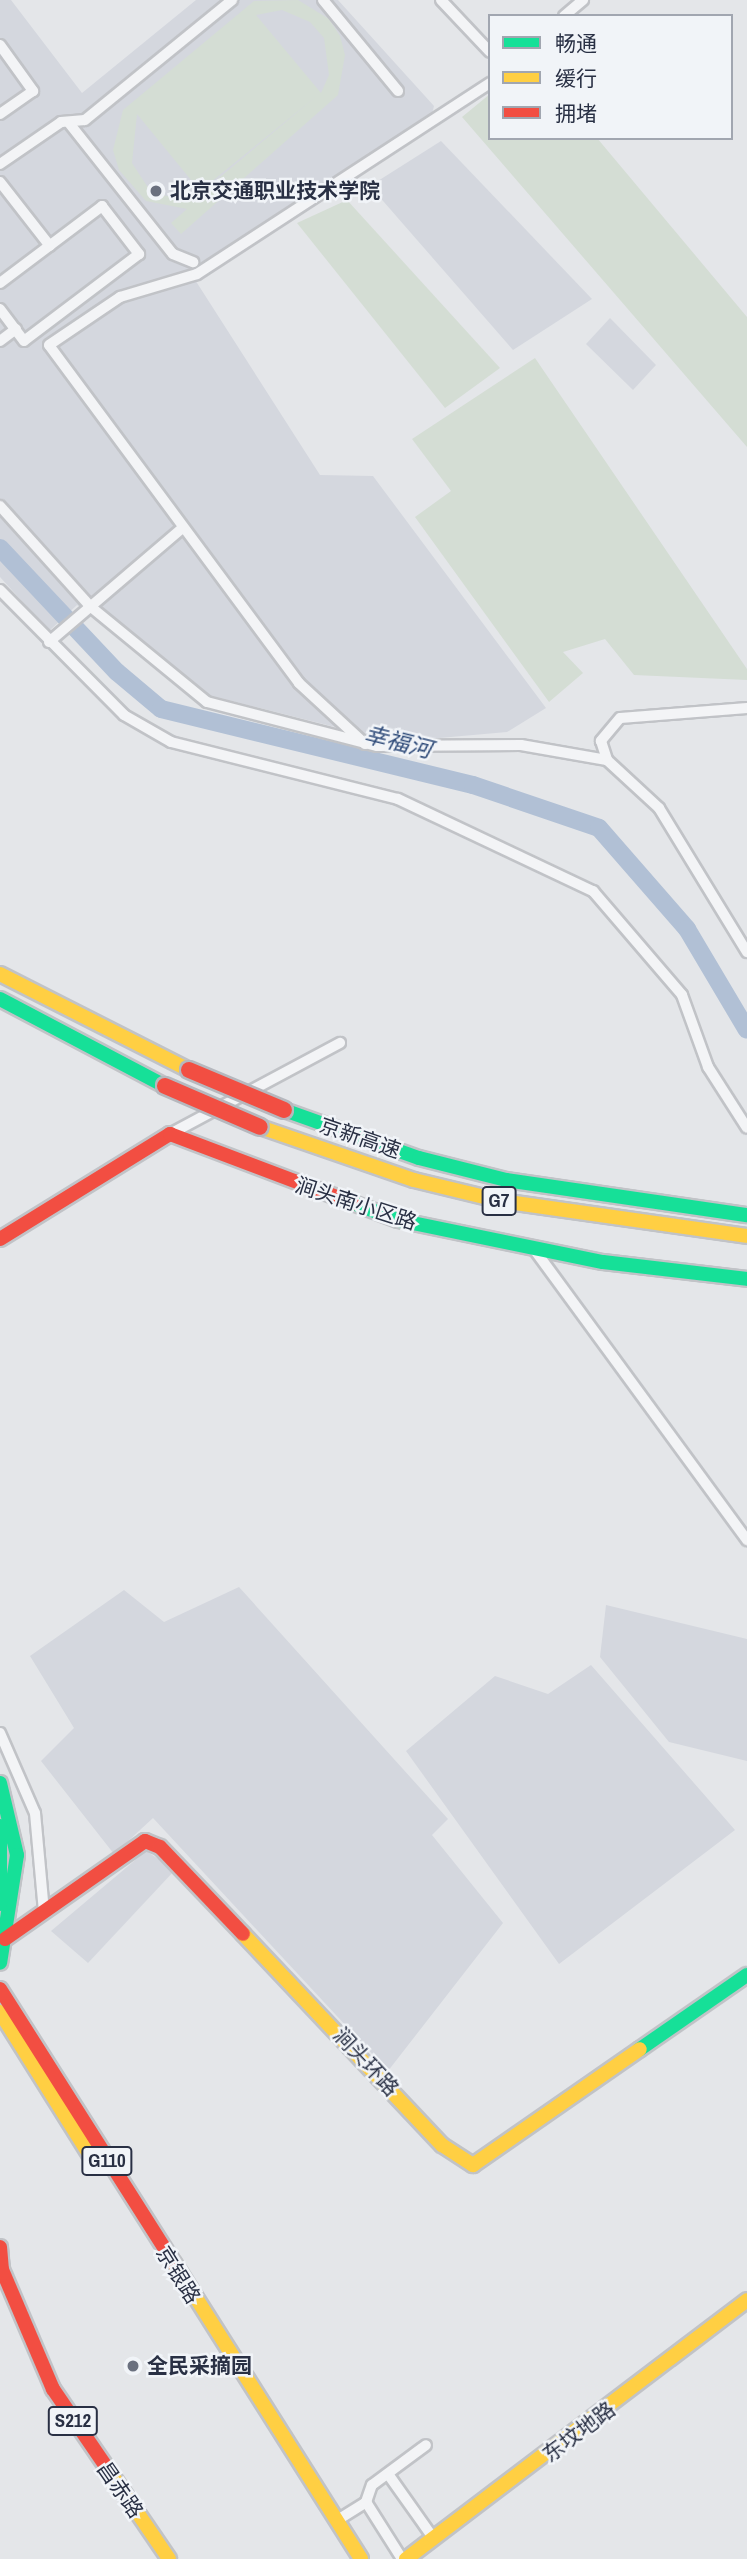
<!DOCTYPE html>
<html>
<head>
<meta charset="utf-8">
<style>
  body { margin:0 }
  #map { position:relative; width:747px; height:2559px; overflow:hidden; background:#e4e6e9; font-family:"Archivo Narrow","Noto Sans SC",sans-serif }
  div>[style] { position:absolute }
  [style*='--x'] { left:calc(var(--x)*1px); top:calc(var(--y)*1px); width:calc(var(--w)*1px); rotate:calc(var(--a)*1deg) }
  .built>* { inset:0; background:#d4d7de }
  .green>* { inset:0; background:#d4ddd4 }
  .river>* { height:18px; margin:-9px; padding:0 9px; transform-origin:9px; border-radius:9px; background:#b1c0d5 }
  .roads { filter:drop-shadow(2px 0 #c1c3c7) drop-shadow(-2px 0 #c1c3c7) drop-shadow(0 2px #c1c3c7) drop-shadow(0 -2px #c1c3c7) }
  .street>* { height:10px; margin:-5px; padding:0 5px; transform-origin:5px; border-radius:5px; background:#f3f4f6 }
  .fast>* { height:14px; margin:-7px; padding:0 7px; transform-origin:7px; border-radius:7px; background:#16e098 }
  .slow>* { height:14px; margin:-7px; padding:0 7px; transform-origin:7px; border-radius:7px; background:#ffcf43 }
  .jam>* { height:14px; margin:-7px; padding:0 7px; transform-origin:7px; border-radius:7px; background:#f24e42 }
  .bridges { filter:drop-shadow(2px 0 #b6b8be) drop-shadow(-2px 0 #b6b8be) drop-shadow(0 2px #b6b8be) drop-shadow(0 -2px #b6b8be) }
  .jam-bridge>* { height:16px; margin:-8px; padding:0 8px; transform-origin:8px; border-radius:8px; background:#f24e42 }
  .dots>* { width:19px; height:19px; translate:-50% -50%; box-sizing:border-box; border:4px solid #f1f4f8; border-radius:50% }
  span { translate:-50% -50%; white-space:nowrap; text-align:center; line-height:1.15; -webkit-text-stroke:5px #f1f4f8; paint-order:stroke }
  .shield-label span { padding:2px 5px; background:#f1f4f8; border:2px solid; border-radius:5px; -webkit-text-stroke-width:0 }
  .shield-label { font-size:19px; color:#293044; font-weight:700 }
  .poi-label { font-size:21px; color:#293044; font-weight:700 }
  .left { translate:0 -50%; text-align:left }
  .street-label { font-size:21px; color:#293044 }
  .water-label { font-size:23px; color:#304c7a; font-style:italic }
  .legend { position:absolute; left:488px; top:14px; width:245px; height:126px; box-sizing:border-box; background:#f1f4f8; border:2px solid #a1a6b0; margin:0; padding:9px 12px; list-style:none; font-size:21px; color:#293044 }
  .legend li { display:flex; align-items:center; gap:14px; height:35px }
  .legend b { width:35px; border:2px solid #a1a6b0 }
</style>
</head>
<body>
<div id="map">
  <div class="built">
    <div style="clip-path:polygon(0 0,11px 0,82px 93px,196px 0,338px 0,434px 106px,432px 114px,190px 272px,320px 475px,373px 476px,546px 708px,507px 732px,394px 742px,208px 695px,77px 605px,49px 631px,0 577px)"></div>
    <div style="clip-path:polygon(441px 141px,592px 299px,513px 350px,370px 186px)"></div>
    <div style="clip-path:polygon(610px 318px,656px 365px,633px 390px,586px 344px)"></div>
    <div style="clip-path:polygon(239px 1587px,448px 1819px,432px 1835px,503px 1923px,388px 2071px,153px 1818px,114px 1854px,41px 1761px,74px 1728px,30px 1656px,124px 1590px,164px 1622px)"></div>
    <div style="clip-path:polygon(606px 1605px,747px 1639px,747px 1761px,669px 1742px,600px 1657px)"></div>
    <div style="clip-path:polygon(591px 1665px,735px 1830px,559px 1964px,406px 1751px,495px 1676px,548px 1694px)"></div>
    <div style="clip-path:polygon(146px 1851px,175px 1870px,88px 1963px,51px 1931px)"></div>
  </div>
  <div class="green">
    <div style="clip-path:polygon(evenodd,298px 0,329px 19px,340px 36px,345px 55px,338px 95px,181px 234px,171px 223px,187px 209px,146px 201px,119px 170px,113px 150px,123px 110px,254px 1px,298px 0,282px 10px,310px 22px,324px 38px,329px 75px,321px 93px,256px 15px,282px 10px,298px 0,318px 95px,201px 193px,166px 196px,147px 186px,132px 163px,137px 114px,200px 191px,318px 95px)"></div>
    <div style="clip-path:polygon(490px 94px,490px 138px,597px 138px,747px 317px,747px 447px,462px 117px)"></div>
    <div style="clip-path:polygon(347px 200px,500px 368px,445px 408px,297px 223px)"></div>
    <div style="clip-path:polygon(535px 358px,747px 669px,747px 680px,634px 675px,605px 639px,563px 652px,583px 673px,549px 702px,415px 517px,451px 491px,412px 439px)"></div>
  </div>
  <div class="river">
    <div style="--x:0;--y:548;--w:170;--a:46.7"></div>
    <div style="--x:117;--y:672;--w:57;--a:40.1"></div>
    <div style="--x:161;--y:709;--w:321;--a:13.7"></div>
    <div style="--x:473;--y:785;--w:133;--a:18.8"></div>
    <div style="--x:599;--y:828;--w:134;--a:48.9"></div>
    <div style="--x:687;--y:929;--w:117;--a:59.3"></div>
  </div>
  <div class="roads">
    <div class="street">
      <div style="--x:323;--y:0;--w:118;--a:50.5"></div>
      <div style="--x:441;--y:0;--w:71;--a:46.7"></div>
      <div style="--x:564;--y:16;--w:25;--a:-40"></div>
      <div style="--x:0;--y:45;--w:57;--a:54.3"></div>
      <div style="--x:33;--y:91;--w:40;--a:145.1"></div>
      <div style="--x:69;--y:123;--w:167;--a:51.6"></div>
      <div style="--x:173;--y:254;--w:22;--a:22"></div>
      <div style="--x:0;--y:164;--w:74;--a:-34.5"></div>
      <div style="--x:61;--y:122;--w:24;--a:-5"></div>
      <div style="--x:85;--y:120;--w:190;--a:-39.2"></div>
      <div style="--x:0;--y:182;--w:81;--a:52"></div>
      <div style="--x:0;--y:283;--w:128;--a:-37"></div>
      <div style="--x:102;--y:206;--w:61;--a:52.4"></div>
      <div style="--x:139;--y:254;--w:144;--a:142.9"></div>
      <div style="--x:24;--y:341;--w:40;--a:-127"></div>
      <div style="--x:0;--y:341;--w:20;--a:-37"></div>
      <div style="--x:0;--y:506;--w:136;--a:48"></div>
      <div style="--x:91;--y:607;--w:150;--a:39.3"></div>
      <div style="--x:207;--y:702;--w:176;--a:14.5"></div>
      <div style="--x:377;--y:746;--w:144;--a:-0.4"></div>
      <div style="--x:521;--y:745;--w:87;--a:9.9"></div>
      <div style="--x:0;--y:590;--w:176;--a:45.2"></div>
      <div style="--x:124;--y:715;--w:54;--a:29.9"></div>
      <div style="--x:171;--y:742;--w:234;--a:14.1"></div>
      <div style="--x:398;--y:799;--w:216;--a:25.3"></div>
      <div style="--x:593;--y:891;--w:137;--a:49.4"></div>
      <div style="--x:682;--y:995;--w:77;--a:70.1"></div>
      <div style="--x:708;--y:1067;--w:72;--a:57.4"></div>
      <div style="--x:49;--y:642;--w:172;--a:-40.5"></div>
      <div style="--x:747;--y:708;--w:127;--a:175.5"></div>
      <div style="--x:620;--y:718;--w:30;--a:130"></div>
      <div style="--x:601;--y:741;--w:20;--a:72"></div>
      <div style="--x:607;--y:760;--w:71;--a:42.7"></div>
      <div style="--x:659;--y:808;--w:169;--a:58.6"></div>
      <div style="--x:365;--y:744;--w:90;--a:-137.3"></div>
      <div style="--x:299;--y:683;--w:420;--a:-126.5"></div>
      <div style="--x:49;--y:345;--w:86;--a:-34.1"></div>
      <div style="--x:120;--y:297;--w:80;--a:-16.6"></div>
      <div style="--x:197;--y:274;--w:350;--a:-33.1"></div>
      <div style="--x:170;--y:1134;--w:193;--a:-28.2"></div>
      <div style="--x:534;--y:1249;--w:361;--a:53.8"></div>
      <div style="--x:0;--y:1733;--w:87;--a:66.4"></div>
      <div style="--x:35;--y:1813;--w:99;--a:84.8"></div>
      <div style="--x:388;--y:2474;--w:80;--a:54.7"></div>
      <div style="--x:366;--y:2502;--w:18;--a:-71"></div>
      <div style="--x:372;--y:2485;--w:67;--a:-36.5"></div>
      <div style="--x:336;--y:2521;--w:36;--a:-32"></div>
      <div style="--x:366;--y:2502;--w:67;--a:57.7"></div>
    </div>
    <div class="fast">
      <div style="--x:0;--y:999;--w:187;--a:27.8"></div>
      <div style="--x:284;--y:1110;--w:143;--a:19.6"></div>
      <div style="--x:419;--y:1158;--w:90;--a:14.2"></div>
      <div style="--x:506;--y:1180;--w:244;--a:8.3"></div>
      <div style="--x:353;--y:1203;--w:48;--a:20.7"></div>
      <div style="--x:398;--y:1220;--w:209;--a:11.6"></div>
      <div style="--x:603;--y:1262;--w:145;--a:6.7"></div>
      <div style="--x:0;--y:1783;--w:74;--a:76.7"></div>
      <div style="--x:17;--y:1855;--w:109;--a:98.9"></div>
      <div style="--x:0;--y:1826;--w:78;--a:90"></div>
      <div style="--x:640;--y:2049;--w:130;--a:-34.7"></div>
    </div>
    <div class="slow">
      <div style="--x:0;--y:974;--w:212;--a:26.9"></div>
      <div style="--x:260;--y:1127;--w:163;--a:19"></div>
      <div style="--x:414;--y:1180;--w:89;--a:13.6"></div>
      <div style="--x:501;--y:1201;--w:248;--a:8.1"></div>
      <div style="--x:243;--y:1934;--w:290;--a:46.7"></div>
      <div style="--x:442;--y:2145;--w:37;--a:33"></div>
      <div style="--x:473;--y:2165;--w:203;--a:-34.8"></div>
      <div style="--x:0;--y:2012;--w:168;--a:57.9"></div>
      <div style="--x:174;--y:2263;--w:350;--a:57.7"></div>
      <div style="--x:107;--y:2468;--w:110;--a:55.7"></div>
      <div style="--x:406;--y:2559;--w:428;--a:-37.2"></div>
    </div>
    <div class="jam">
      <div style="--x:0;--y:1239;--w:200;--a:-31.7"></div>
      <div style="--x:170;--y:1134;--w:196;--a:20.7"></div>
      <div style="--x:5;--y:1939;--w:171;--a:-35"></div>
      <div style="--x:145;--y:1841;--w:16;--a:22"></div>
      <div style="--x:160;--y:1847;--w:120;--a:46.3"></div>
      <div style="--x:0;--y:1989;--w:325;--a:57.6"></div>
      <div style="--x:0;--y:2247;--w:22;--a:85"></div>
      <div style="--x:0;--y:2265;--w:135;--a:66.9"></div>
      <div style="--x:53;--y:2389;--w:96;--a:55.6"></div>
    </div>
  </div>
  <div class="bridges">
    <div class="jam-bridge">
      <div style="--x:189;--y:1070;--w:103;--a:22.8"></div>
      <div style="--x:165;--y:1086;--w:103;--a:23.3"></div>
    </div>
  </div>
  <div class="dots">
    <div style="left:156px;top:191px;background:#6a707e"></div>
    <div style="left:133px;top:2366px;background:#6a707e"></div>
  </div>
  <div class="shield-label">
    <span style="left:499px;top:1201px">G7</span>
    <span style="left:107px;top:2161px">G110</span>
    <span style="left:73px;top:2421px">S212</span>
  </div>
  <div class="poi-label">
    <span class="left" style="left:170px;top:191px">北京交通职业技术学院</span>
    <span class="left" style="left:147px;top:2366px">全民采摘园</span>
  </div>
  <div class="street-label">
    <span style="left:360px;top:1138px;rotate:19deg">京新高速</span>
    <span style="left:356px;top:1204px;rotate:18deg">涧头南小区路</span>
    <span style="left:366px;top:2062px;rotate:47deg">涧头环路</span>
    <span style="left:178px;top:2275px;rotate:58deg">京银路</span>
    <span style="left:579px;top:2432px;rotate:-37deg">东坟地路</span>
    <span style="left:120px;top:2490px;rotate:55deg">昌赤路</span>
  </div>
  <div class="water-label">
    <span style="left:398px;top:742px;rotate:14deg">幸福河</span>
  </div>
  <ul class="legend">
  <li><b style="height:9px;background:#16e098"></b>畅通</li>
  <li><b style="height:9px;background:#ffcf43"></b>缓行</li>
  <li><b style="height:9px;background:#f24e42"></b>拥堵</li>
  </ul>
</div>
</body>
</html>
